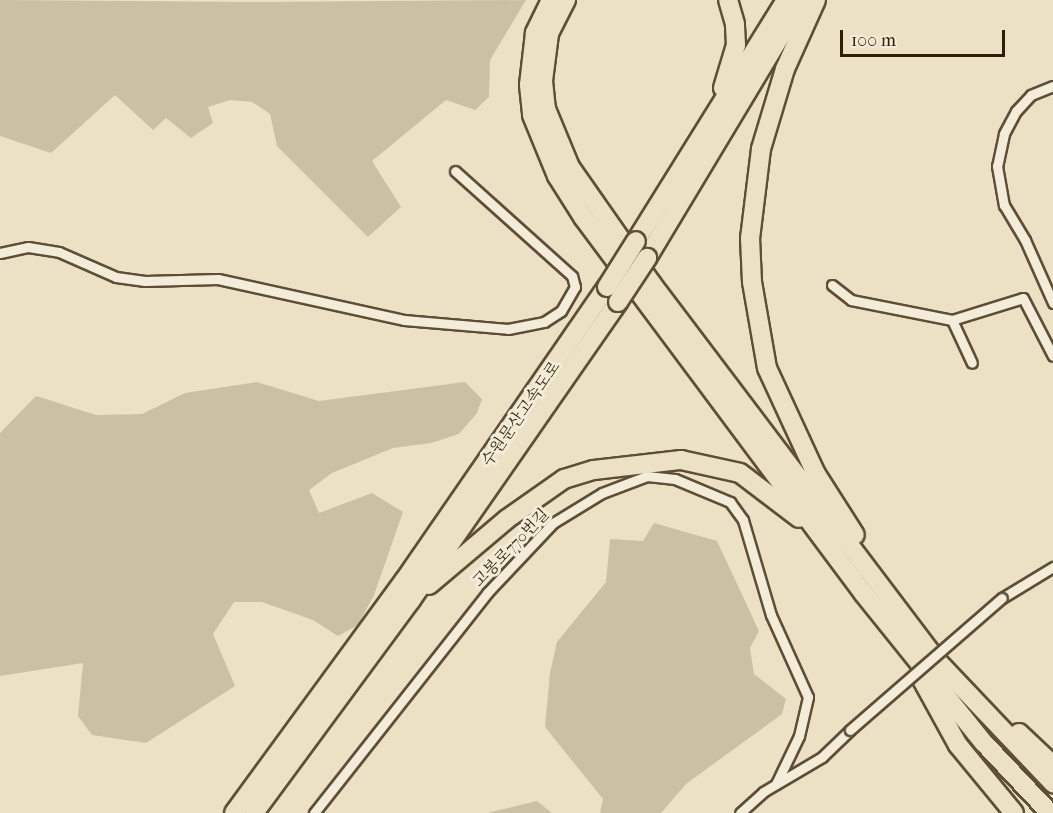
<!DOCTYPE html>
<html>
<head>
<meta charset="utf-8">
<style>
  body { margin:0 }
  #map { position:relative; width:1053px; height:813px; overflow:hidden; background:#ece1c4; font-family:"IM FELL French Canon","Noto Serif KR",serif }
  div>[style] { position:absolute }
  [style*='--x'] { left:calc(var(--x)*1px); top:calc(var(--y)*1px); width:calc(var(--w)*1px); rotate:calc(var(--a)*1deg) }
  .green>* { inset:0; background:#ccc0a4 }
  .roads { filter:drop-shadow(2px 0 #5e4e37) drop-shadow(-2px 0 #5e4e37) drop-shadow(0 2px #5e4e37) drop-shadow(0 -2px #5e4e37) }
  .minor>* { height:9px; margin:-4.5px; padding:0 4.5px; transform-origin:4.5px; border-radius:4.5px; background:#f3ecd9 }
  .motorway>* { height:18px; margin:-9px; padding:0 9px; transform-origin:9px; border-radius:9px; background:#ece1c4 }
  .bridges { filter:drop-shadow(2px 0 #5e4e37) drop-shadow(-2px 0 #5e4e37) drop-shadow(0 2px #5e4e37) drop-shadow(0 -2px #5e4e37) }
  .minor-bridge>* { height:9px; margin:-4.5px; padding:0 4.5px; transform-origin:4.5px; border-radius:4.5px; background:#f3ecd9 }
  .motorway-bridge>* { height:18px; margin:-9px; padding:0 9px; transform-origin:9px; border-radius:9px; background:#ece1c4 }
  span { translate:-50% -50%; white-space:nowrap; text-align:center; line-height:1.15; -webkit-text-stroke:6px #f3ecd9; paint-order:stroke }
  .street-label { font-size:16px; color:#2f1d08 }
  .scale { position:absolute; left:840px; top:30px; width:165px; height:27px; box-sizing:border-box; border:3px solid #2f1d08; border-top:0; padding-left:8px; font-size:18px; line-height:21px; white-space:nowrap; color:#2f1d08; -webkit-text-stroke:4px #f3ecd9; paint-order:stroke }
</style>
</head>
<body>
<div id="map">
  <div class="green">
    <div style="clip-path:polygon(0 0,256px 2px,526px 0,490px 60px,489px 97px,475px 110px,446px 100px,372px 161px,401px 207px,368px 237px,277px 146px,270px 114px,252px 102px,230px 100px,208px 107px,213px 123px,191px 138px,166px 118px,153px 130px,115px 95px,51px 153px,0 136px)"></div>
    <div style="clip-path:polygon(257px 382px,319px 401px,465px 382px,482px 399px,477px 413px,459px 434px,431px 443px,393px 448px,332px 473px,309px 490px,319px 513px,372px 493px,403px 512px,374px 595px,358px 625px,338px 636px,313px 620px,262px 602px,234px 602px,213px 634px,235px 686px,146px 743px,92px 735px,78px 716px,83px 663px,0 676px,0 433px,36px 396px,96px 415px,142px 414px,185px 393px)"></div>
    <div style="clip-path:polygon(654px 523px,717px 541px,759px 631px,750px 648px,754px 674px,786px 699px,782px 714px,686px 784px,661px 813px,600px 813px,603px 799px,545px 727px,550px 673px,557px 642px,606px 582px,610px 539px,643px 541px)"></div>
    <div style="clip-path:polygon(537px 801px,552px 813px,487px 813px)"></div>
  </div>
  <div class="roads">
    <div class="minor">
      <div style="--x:1053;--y:86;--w:24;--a:158"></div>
      <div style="--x:1031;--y:95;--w:22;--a:133"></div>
      <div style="--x:1016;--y:111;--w:26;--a:118"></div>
      <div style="--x:1004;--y:134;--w:33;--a:102"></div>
      <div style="--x:997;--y:166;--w:40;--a:80"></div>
      <div style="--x:1004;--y:205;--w:41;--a:59"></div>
      <div style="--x:1025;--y:240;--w:69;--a:66"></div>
      <div style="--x:0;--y:253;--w:29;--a:-12"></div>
      <div style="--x:28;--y:247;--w:31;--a:9"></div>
      <div style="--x:59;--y:252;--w:62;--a:23.7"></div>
      <div style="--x:116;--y:277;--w:29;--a:8"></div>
      <div style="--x:145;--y:281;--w:73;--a:-1.6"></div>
      <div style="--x:218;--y:279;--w:190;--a:12.4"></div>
      <div style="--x:404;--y:320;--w:104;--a:4.9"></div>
      <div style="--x:508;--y:329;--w:37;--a:-11"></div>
      <div style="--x:544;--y:322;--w:20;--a:-33"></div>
      <div style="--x:561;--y:311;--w:28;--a:-60"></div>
      <div style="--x:575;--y:287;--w:11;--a:-105"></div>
      <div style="--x:572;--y:276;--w:157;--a:-138.1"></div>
      <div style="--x:832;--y:285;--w:24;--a:38"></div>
      <div style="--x:851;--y:300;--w:103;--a:11.2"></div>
      <div style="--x:952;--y:320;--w:74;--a:-17.2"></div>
      <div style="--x:1023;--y:298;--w:65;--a:62.7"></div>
      <div style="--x:952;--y:320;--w:47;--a:65.1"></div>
      <div style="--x:1002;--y:598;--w:60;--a:-31.3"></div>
      <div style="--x:314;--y:813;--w:280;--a:-51.8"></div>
      <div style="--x:487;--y:593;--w:96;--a:-46.7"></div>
      <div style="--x:553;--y:523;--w:57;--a:-31.5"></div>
      <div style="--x:602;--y:493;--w:48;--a:-20.7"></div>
      <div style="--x:647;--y:476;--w:28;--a:6"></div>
      <div style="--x:675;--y:479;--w:60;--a:22.7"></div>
      <div style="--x:730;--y:502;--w:22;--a:54"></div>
      <div style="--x:743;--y:520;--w:99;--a:73.6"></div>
      <div style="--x:771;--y:615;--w:90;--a:65.7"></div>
      <div style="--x:808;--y:697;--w:40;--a:103"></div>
      <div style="--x:799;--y:736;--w:53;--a:115.6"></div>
      <div style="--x:740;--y:813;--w:31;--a:-42"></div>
      <div style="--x:763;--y:792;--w:69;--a:-30.7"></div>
      <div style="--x:822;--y:757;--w:39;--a:-44"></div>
    </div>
    <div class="motorway">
      <div style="--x:551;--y:0;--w:37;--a:116"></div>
      <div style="--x:535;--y:33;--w:52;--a:96.6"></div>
      <div style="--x:529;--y:85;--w:30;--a:84"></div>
      <div style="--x:532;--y:115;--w:66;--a:67.7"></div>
      <div style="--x:557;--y:176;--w:49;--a:57.6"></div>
      <div style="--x:583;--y:217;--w:470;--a:53.3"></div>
      <div style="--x:864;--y:594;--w:191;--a:51.2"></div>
      <div style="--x:984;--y:743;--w:96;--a:46.7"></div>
      <div style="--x:566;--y:0;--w:38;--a:117"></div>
      <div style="--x:549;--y:34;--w:47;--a:97.3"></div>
      <div style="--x:543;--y:81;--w:28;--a:84"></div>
      <div style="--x:546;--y:109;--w:63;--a:67.5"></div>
      <div style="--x:570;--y:167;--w:143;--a:55"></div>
      <div style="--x:652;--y:284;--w:475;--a:52.9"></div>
      <div style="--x:939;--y:663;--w:166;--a:46.5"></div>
      <div style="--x:816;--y:0;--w:76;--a:114.2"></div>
      <div style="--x:785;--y:69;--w:84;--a:106.7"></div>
      <div style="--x:761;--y:149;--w:90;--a:97"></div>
      <div style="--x:750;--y:238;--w:44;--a:87.4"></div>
      <div style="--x:752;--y:282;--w:87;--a:80.1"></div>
      <div style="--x:767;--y:368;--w:117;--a:65.2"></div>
      <div style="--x:816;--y:474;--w:72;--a:57.4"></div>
      <div style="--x:723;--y:88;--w:45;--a:-73.2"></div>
      <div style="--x:736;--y:45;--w:21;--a:-93"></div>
      <div style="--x:735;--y:24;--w:25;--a:-106"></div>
      <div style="--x:636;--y:241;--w:284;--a:-58.1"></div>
      <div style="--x:647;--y:258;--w:301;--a:-59"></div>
      <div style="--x:429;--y:585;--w:102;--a:-40.2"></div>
      <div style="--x:507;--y:519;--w:70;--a:-35.1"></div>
      <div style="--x:564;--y:479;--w:31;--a:-17"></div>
      <div style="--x:594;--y:470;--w:88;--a:-6.6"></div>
      <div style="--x:681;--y:460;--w:60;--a:12.4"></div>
      <div style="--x:740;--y:473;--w:74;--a:37.3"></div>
      <div style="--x:920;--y:676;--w:79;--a:61.2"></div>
      <div style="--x:958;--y:745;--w:88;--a:50.5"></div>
      <div style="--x:1019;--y:733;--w:47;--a:43.3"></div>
      <div style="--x:234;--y:813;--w:288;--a:-53.8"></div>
      <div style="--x:404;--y:581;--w:357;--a:-55.4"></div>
      <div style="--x:254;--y:813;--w:265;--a:-53.6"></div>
      <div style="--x:411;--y:600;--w:363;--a:-55.2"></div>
    </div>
  </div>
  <div class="bridges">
    <div class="minor-bridge">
      <div style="--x:850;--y:730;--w:201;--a:-41"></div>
    </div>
    <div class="motorway-bridge">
      <div style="--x:607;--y:287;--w:54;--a:-57.8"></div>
      <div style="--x:618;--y:302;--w:53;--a:-56.6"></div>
    </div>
  </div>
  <div class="street-label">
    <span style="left:521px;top:414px;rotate:-55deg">수원문산고속도로</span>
    <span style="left:511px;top:548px;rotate:-46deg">고봉로770번길</span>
  </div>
  <div class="scale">100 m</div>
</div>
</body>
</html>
